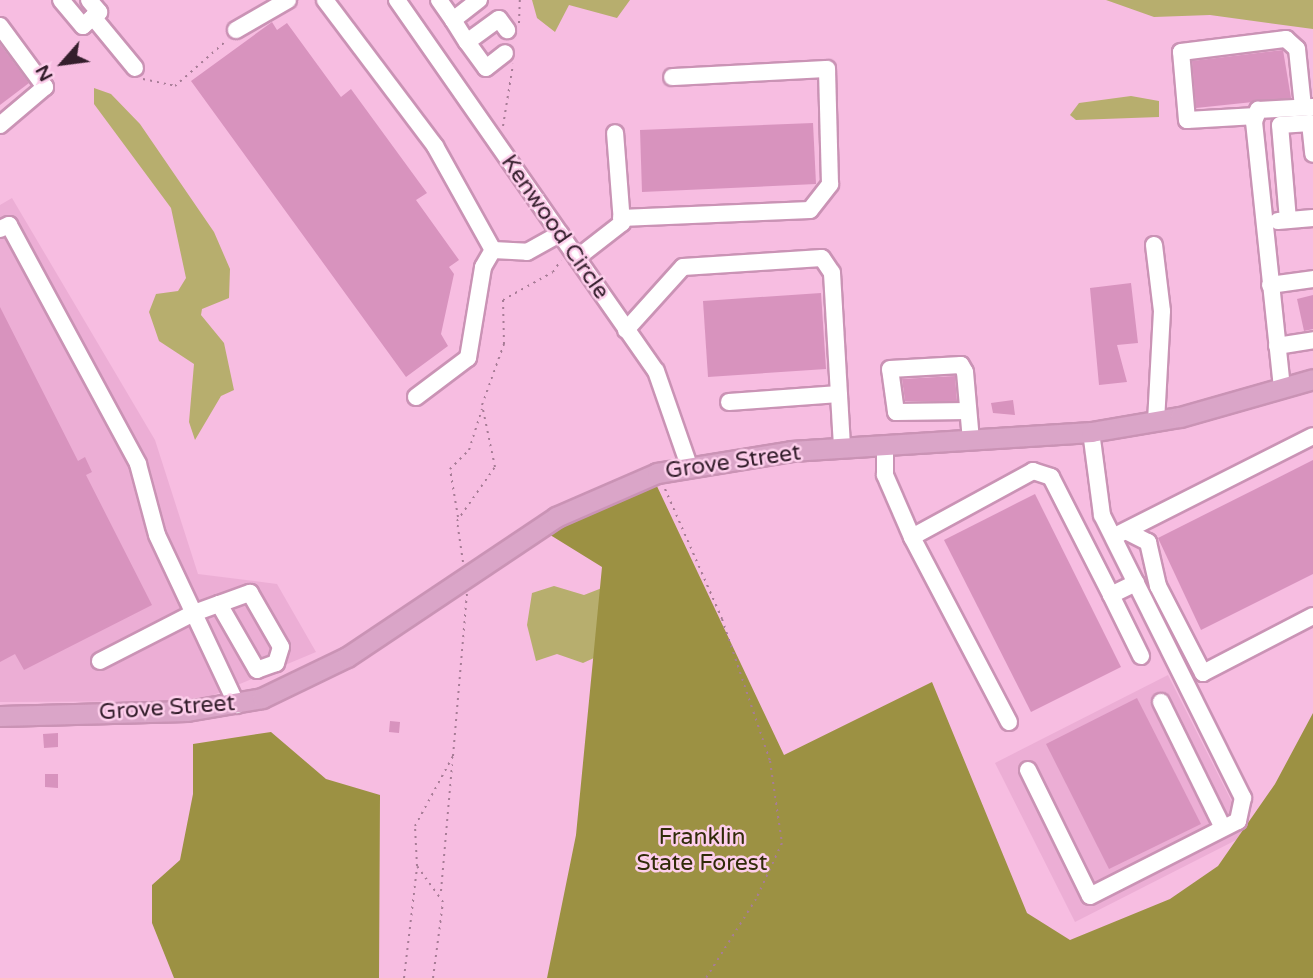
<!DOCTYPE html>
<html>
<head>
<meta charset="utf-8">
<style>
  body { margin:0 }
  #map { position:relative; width:1313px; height:978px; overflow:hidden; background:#f7bde1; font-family:"Varela Round",sans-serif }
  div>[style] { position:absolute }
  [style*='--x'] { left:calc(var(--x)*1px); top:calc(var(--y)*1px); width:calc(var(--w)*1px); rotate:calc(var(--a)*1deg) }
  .built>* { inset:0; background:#ecaed5 }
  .green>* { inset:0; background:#b7ae6e }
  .forest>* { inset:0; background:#9c9143 }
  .building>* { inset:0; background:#d893be }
  .path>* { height:2px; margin-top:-1px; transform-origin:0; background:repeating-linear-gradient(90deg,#a77c96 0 2px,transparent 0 7px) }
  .roads { filter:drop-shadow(2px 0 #ca93b5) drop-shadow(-2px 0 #ca93b5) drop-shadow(0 2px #ca93b5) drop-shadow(0 -2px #ca93b5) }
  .minor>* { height:16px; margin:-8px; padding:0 8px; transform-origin:8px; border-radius:8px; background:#fff }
  .major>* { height:19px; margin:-9.5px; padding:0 9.5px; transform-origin:9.5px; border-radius:9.5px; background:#daa5c8 }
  span { translate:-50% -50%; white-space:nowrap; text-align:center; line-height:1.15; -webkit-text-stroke:5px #fdceeb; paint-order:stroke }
  .street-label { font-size:23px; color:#341e2c }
  .park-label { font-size:23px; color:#302b08 }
  .north { position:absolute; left:28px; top:28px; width:70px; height:70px; -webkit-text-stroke:5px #fdceeb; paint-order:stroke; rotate:242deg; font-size:19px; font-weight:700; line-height:28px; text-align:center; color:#341e2c }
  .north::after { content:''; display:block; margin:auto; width:24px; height:32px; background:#341e2c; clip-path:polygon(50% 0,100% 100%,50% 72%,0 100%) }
</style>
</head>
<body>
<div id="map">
  <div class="built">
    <div style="clip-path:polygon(12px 198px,155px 440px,198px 574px,277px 584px,316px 652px,199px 701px,0 702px,0 205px)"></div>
    <div style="clip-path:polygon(1168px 675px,1248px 834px,1075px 922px,995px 763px)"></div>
  </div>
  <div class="green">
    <div style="clip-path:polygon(532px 0,630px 0,617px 18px,569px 5px,555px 32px,537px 18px)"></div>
    <div style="clip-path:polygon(1106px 0,1313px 0,1313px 29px,1210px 15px,1154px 17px)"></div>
    <div style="clip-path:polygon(94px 88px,111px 94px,140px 124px,214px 232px,230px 269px,229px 298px,202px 309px,201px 315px,224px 343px,234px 390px,221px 396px,195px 440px,189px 422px,194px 364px,159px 341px,149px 312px,156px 294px,178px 291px,186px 278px,171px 208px,94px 104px)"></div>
    <div style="clip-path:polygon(1131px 96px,1159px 101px,1159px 117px,1076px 120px,1070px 115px,1079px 103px)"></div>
    <div style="clip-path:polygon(554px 586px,584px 595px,602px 588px,607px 652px,583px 663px,557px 654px,536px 661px,527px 625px,532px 593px)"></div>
  </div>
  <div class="forest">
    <div style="clip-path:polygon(655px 482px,784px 755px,932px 682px,1027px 913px,1070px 940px,1170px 899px,1218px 866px,1275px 784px,1313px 713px,1313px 978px,547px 978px,576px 835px,602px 567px,547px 533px)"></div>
    <div style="clip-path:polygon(271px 732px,326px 779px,380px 795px,379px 978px,174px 978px,152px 923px,152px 885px,180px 860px,193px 794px,193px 744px)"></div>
  </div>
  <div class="building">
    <div style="clip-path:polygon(272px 22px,277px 30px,287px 23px,341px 97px,351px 89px,427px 193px,416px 200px,459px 260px,449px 267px,454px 274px,441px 334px,448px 346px,406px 377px,191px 81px)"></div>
    <div style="clip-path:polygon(0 44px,29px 83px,0 105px)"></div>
    <div style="clip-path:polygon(1283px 50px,1291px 98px,1196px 108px,1192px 61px)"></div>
    <div style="clip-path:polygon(813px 123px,816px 184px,642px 192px,640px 130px)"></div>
    <div style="clip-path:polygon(1131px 283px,1138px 343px,1117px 345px,1127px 382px,1099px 385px,1090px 288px)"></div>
    <div style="clip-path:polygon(821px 293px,826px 369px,708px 377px,703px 301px)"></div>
    <div style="clip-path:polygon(1313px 295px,1313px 329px,1304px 331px,1297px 299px)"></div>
    <div style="clip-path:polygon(0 307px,78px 461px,85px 457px,92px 472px,86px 475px,152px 605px,24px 670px,15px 654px,0 662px)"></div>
    <div style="clip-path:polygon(955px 376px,957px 401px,905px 401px,902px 379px)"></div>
    <div style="clip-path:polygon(1013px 400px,1015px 415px,993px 413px,991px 403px)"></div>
    <div style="clip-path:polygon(1313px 460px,1313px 574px,1201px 630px,1158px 538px)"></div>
    <div style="clip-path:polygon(1035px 494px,1121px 667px,1031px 712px,944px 540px)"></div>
    <div style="clip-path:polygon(1137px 698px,1201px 824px,1109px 869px,1046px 744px)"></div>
    <div style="clip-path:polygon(390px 721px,400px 722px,399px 733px,389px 732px)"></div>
    <div style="clip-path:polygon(58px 733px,58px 747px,44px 748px,43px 734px)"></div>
    <div style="clip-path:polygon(45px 774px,58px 774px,58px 788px,45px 787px)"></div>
  </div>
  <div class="path">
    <div style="--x:519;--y:23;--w:23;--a:-88"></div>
    <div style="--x:143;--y:79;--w:33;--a:12"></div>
    <div style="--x:175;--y:86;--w:68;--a:-41.4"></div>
    <div style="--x:503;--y:126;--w:63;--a:-80.8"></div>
    <div style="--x:665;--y:489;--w:142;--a:66.3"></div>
    <div style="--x:722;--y:619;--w:150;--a:71.3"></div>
    <div style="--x:770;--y:761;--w:83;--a:81.7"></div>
    <div style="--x:782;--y:843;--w:62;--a:114.9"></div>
    <div style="--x:756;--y:899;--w:93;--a:122.3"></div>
    <div style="--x:458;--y:517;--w:49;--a:-99.5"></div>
    <div style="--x:450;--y:469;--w:27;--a:-45"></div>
    <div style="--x:469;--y:450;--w:43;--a:-72.4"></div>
    <div style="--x:463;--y:562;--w:41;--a:-98.3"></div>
    <div style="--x:457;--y:521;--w:66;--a:-54.9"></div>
    <div style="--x:495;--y:467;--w:63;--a:-101.8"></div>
    <div style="--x:482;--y:405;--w:65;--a:-70.2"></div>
    <div style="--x:504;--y:344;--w:44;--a:-91.3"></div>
    <div style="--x:503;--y:300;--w:57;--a:-29.2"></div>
    <div style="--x:553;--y:272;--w:14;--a:-56"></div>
    <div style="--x:441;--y:891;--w:127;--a:-85"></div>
    <div style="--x:404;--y:978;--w:112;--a:-83.3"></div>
    <div style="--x:433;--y:978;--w:77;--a:-82.5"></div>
    <div style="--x:443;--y:902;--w:44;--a:-125.8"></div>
    <div style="--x:417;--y:866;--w:40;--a:-92.9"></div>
    <div style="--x:415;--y:826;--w:80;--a:-61.5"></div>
    <div style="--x:453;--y:756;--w:163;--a:-85.1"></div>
  </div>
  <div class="roads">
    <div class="minor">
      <div style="--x:61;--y:0;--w:34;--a:50"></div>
      <div style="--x:83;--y:26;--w:13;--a:-42"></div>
      <div style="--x:89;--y:0;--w:16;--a:50"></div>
      <div style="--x:99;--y:12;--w:8;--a:140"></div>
      <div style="--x:93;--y:17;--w:66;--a:50.5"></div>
      <div style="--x:325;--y:0;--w:183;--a:53"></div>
      <div style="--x:435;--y:146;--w:119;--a:60.9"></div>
      <div style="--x:493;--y:250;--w:34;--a:3"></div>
      <div style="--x:527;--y:252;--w:38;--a:-29"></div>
      <div style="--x:397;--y:0;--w:452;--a:55.1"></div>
      <div style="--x:656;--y:371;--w:101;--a:70.8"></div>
      <div style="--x:439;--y:0;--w:24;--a:55"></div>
      <div style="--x:453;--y:20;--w:33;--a:-38"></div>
      <div style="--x:453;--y:20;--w:26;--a:58"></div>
      <div style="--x:467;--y:42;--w:39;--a:-36"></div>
      <div style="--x:499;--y:19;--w:14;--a:54"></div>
      <div style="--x:0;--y:26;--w:76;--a:53.6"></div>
      <div style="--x:45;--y:87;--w:59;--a:139.8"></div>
      <div style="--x:236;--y:30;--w:60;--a:-30"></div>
      <div style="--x:467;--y:42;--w:32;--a:54"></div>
      <div style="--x:486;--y:68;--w:24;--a:-38"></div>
      <div style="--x:1256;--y:116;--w:69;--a:176.7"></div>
      <div style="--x:1187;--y:120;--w:68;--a:-95"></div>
      <div style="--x:1181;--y:52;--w:106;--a:-7.1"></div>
      <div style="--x:1286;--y:39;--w:15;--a:42"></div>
      <div style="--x:1297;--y:49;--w:58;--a:84.1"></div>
      <div style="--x:621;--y:218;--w:189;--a:-2.4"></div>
      <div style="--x:810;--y:210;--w:33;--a:-52"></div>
      <div style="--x:830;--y:184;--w:115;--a:-91.5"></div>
      <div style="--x:827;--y:69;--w:155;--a:177"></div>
      <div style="--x:1288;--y:220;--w:95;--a:-94.8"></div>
      <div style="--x:1280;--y:125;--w:30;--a:-4"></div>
      <div style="--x:1310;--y:123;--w:31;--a:84"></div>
      <div style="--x:1278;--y:221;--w:35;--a:-5"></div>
      <div style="--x:0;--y:229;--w:10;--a:-24"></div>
      <div style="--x:9;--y:225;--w:272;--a:61.6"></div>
      <div style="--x:138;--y:464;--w:73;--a:75"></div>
      <div style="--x:157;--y:535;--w:188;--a:64.8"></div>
      <div style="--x:1154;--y:245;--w:66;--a:83.1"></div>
      <div style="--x:1162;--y:311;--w:110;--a:93.1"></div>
      <div style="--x:577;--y:258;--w:57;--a:-37.9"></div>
      <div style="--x:622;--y:223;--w:90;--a:-94.4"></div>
      <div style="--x:1270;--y:285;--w:43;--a:-7.9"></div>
      <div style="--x:626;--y:330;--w:85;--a:-47.9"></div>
      <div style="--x:683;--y:267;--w:139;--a:-3.7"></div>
      <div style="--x:822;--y:258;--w:18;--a:56"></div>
      <div style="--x:832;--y:273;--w:176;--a:86.7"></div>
      <div style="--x:1277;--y:346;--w:36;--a:-9"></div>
      <div style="--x:1282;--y:388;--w:267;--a:-96"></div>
      <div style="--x:1254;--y:122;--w:13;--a:-72"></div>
      <div style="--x:1258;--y:110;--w:55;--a:-3.1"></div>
      <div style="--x:416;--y:397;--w:65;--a:-36.9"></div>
      <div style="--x:468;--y:358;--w:92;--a:-80.6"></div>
      <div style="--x:483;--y:267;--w:20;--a:-60"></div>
      <div style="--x:729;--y:402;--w:110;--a:-4.2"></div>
      <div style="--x:968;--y:411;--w:72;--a:179.2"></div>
      <div style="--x:896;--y:412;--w:43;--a:-97.9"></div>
      <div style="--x:890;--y:369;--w:71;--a:-3.2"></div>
      <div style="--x:961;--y:365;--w:8;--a:60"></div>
      <div style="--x:965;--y:372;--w:69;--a:85"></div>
      <div style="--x:885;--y:445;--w:30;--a:90"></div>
      <div style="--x:885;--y:475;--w:68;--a:66.5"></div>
      <div style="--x:1126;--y:531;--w:25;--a:27"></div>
      <div style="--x:1148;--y:542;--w:45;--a:77.2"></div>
      <div style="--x:1158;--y:586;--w:98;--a:62.7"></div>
      <div style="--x:1203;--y:673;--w:124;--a:-27.4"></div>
      <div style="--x:1119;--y:534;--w:217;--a:-26.8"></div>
      <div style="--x:1111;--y:595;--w:68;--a:63.8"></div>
      <div style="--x:100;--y:661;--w:106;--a:-27.1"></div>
      <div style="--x:194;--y:613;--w:27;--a:-20"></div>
      <div style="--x:219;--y:604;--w:33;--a:-20"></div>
      <div style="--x:250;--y:593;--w:62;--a:60.1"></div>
      <div style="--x:281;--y:647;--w:17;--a:107"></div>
      <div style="--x:276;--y:663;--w:20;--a:160"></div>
      <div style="--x:257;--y:670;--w:76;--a:-119.9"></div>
      <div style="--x:1161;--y:702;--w:140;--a:63.8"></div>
      <div style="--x:1009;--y:722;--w:209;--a:-117.7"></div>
      <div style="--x:912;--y:537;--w:138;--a:-28.6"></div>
      <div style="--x:1033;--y:471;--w:19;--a:18"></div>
      <div style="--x:1051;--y:477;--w:132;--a:63"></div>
      <div style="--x:1111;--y:595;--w:28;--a:-26"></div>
      <div style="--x:1028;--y:770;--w:140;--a:63.8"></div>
      <div style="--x:1090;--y:896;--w:166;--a:-26.9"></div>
      <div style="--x:1238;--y:821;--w:24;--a:-78"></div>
      <div style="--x:1243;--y:798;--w:316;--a:-116.5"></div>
      <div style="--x:1102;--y:515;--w:84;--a:-97.5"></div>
    </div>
    <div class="major">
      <div style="--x:0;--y:716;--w:187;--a:-1.5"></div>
      <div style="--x:187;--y:711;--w:76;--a:-9.8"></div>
      <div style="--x:262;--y:698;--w:94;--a:-25.8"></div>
      <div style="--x:347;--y:657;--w:252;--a:-33.8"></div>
      <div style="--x:556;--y:517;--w:110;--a:-23.5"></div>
      <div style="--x:657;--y:473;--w:136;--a:-9.3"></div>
      <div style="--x:791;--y:451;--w:301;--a:-3.6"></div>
      <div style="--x:1091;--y:432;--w:90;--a:-9.6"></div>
      <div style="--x:1180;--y:417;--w:138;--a:-15.9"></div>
    </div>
  </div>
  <div class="street-label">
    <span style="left:555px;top:227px;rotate:55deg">Kenwood Circle</span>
    <span style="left:733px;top:462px;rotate:-8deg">Grove Street</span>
    <span style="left:167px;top:708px;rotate:-4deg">Grove Street</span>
  </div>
  <div class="park-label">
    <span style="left:702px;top:850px">Franklin<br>State Forest</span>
  </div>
  <div class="north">N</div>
</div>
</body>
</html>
